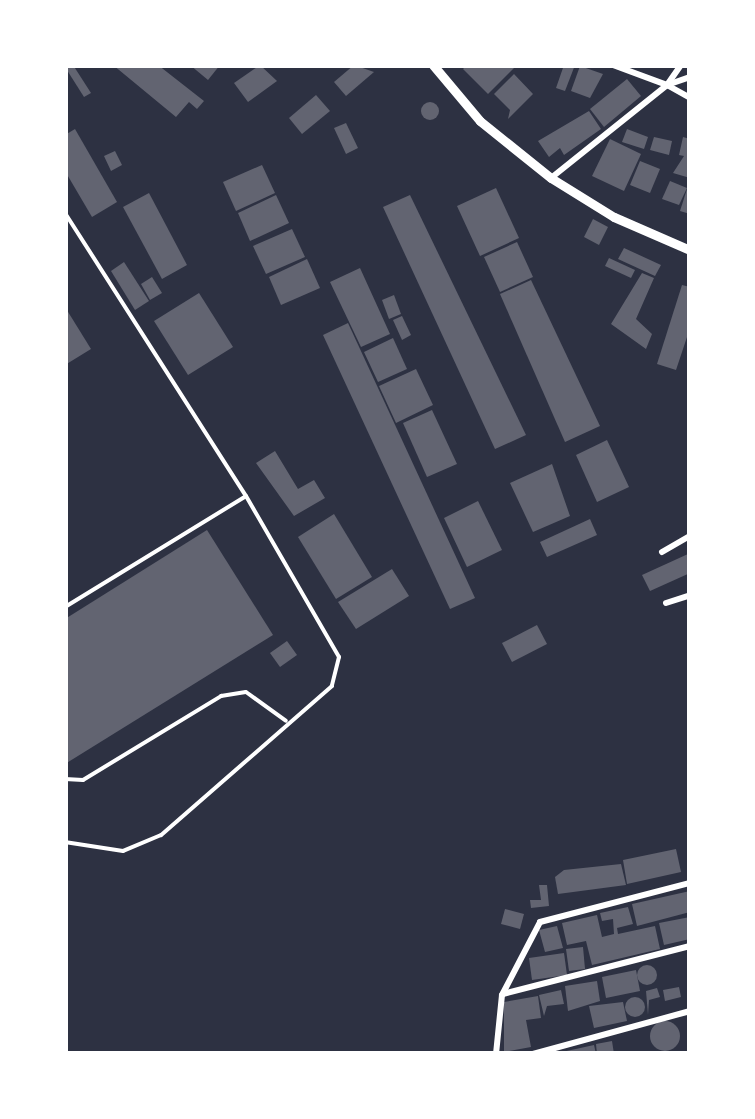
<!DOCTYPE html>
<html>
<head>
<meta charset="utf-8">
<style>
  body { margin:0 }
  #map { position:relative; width:755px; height:1119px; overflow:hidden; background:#2d3142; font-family:Inter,sans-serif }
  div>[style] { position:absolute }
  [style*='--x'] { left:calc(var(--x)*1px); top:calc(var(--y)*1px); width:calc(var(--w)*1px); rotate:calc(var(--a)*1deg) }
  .stream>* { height:4px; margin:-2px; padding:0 2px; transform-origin:2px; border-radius:2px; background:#4f5d75 }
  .building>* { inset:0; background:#626471 }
  .round { border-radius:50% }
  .service>* { height:4px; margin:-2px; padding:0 2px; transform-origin:2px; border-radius:2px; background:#fff }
  .minor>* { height:6px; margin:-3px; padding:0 3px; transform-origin:3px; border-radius:3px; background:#fff }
  .secondary>* { height:9px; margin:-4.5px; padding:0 4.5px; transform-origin:4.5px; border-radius:4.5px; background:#fff }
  span { translate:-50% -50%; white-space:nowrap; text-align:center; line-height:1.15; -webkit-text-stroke:8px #fff; paint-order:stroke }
  .frame { position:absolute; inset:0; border:68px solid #fff; pointer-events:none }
</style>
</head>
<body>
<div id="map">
  <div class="stream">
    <div style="--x:65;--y:1054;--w:44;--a:0"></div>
  </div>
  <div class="building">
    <div style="clip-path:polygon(73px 65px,91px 93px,84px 97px,65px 67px)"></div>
    <div style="clip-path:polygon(113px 65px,158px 65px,204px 101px,197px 109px,189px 102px,176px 117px)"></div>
    <div style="clip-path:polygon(190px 65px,220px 65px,208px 80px)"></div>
    <div style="clip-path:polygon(260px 65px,277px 81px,248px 102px,234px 83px)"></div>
    <div style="clip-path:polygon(354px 65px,374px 72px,346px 96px,334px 82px)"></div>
    <div style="clip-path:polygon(467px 65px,517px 65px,488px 94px,463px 69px)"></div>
    <div style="clip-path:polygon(564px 65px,575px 65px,565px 91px,556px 88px)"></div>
    <div style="clip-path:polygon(580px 66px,603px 74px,590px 98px,571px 91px)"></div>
    <div style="clip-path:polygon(514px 74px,533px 94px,508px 119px,510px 110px,494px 94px)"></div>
    <div style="clip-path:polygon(627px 79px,641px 96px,604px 127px,590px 109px)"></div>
    <div style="clip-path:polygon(316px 95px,330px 111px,302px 134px,289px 118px)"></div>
    <div class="round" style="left:421px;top:102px;width:18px;height:18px"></div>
    <div style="clip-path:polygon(589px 111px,601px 129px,564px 155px,560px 148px,549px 157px,538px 141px)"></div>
    <div style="clip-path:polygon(346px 123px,358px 148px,346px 154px,334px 128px)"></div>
    <div style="clip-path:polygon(75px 129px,117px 202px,92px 217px,65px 171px,65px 135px)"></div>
    <div style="clip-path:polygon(627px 129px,648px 137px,644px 149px,622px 142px)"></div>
    <div style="clip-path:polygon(654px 137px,672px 141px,669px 155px,650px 150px)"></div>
    <div style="clip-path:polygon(683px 137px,690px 139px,690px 178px,673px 173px,684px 156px,679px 155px)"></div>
    <div style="clip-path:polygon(610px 139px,641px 154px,624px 191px,592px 176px)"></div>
    <div style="clip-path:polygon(115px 151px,122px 165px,111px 171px,104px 156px)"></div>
    <div style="clip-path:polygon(640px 161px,660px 169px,650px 193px,630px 185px)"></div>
    <div style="clip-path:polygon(262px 165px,275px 193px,236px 211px,223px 182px)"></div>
    <div style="clip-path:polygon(670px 181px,687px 188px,679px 205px,662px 199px)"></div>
    <div style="clip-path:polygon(496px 188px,519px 238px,480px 256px,457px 206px)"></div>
    <div style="clip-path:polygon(687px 189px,690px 190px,690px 214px,680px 211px)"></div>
    <div style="clip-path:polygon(149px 193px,187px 265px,162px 279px,123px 207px)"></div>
    <div style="clip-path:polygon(276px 195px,289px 223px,250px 241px,238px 213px)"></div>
    <div style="clip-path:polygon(410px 195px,526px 435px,495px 449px,383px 207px)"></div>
    <div style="clip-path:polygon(593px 219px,608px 227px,599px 245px,584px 237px)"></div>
    <div style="clip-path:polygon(292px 229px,305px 257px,266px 274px,253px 246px)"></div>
    <div style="clip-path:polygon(517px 242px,533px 277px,500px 292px,484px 257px)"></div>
    <div style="clip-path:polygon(624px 248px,661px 265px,655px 276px,618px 259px)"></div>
    <div style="clip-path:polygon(609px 258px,635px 270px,631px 278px,605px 266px)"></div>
    <div style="clip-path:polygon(307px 259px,320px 288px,281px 305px,269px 277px)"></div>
    <div style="clip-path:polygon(124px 262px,149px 301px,135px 310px,111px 271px)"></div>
    <div style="clip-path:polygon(360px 268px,390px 334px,361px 347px,330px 282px)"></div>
    <div style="clip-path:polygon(642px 273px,654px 278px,636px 319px,652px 334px,646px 349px,611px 324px)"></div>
    <div style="clip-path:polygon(152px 277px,162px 293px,150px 300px,141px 284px)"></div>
    <div style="clip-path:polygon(531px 280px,600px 426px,565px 442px,500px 294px)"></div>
    <div style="clip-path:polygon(682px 285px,690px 287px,690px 328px,676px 370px,657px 364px)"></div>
    <div style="clip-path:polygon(199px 293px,233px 347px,188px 375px,154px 321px)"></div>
    <div style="clip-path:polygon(394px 295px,401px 314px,389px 319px,382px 300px)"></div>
    <div style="clip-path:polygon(65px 307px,91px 349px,65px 365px)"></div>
    <div style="clip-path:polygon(402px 316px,411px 335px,402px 340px,393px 320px)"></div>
    <div style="clip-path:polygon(348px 323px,475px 598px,450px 609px,323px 335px)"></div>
    <div style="clip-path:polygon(393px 338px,407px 369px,378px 382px,364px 352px)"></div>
    <div style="clip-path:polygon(416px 369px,433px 405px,396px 423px,379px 386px)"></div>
    <div style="clip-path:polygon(432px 410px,457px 464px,427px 477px,403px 423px)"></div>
    <div style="clip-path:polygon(607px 440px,629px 487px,597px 502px,576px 455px)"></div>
    <div style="clip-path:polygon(275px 451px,298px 489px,314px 480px,325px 498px,294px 516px,256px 463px)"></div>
    <div style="clip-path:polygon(552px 464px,570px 516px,533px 532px,510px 483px)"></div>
    <div style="clip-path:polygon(478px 501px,502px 550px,467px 567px,444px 518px)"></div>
    <div style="clip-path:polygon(334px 514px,372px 577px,336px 599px,298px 537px)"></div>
    <div style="clip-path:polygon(590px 519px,597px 535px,547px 557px,540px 542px)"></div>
    <div style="clip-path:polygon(207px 530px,273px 635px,65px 764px,65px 619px)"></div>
    <div style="clip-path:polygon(688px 554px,690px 573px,650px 591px,642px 575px)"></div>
    <div style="clip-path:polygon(392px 569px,409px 596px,356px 629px,338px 602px)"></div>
    <div style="clip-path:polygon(537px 625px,547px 644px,512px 662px,502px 643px)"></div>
    <div style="clip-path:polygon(287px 641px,297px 655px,280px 667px,270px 653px)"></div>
    <div style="clip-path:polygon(676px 849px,681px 872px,627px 884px,623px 860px)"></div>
    <div style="clip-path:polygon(621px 864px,626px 885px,558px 894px,555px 877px,564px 870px)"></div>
    <div style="clip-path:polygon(539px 885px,547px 885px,549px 906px,531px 908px,530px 900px,541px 900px)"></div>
    <div style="clip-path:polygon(690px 891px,690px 912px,637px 926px,632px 904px)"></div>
    <div style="clip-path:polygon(628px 907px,633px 924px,617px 928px,618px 934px,655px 926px,660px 949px,592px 965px,586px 941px,567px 945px,562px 923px,597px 915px,602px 937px,614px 934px,613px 919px,602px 921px,600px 913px)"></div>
    <div style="clip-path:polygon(505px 909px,524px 914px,520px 929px,501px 924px)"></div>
    <div style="clip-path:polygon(690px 917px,690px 939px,664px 945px,659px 923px)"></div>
    <div style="clip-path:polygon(557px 926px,563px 948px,545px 952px,539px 930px)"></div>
    <div style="clip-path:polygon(583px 947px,585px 969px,569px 971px,566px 949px)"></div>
    <div style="clip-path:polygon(564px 953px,567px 975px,532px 980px,529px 958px)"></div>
    <div class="round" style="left:637px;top:965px;width:20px;height:20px"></div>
    <div style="clip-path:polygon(636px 970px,640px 991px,606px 998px,602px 977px)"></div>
    <div style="clip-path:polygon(597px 981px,600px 1001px,568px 1011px,565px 986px)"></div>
    <div style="clip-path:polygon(679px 987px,681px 997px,665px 1001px,663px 990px)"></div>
    <div style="clip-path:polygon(657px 988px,660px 997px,649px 1000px,648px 1015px,646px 991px)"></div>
    <div style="clip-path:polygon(561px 990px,564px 1004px,547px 1006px,544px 1016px,539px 995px)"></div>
    <div style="clip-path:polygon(538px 996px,541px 1018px,526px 1020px,531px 1047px,504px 1052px,504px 1002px)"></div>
    <div class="round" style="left:625px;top:997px;width:20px;height:20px"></div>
    <div style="clip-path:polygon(623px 1002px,627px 1021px,594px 1028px,589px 1006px)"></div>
    <div class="round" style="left:650px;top:1021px;width:30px;height:30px"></div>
    <div style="clip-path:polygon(612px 1041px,614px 1054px,597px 1054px,596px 1044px)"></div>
    <div style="clip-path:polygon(594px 1045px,596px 1054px,562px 1054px,562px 1052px)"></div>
  </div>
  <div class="service">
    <div style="--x:65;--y:213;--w:336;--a:57.4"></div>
    <div style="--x:246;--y:496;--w:186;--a:60"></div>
    <div style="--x:339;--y:657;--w:30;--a:104"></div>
    <div style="--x:332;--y:686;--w:227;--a:138.9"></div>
    <div style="--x:161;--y:835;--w:41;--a:157.2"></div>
    <div style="--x:123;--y:851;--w:59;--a:-171.2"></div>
    <div style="--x:65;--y:607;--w:212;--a:-31.5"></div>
    <div style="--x:65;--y:779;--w:18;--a:3"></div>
    <div style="--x:83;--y:780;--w:162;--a:-31.3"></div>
    <div style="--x:221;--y:696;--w:25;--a:-9"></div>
    <div style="--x:246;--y:692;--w:49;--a:35.9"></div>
  </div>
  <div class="minor">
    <div style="--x:613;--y:65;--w:58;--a:20.3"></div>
    <div style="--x:667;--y:85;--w:24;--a:-19"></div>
    <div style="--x:667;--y:85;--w:26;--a:29"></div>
    <div style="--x:551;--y:178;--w:149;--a:-38.7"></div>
    <div style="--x:667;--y:85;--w:24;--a:-55"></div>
    <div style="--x:662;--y:552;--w:32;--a:-30"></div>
    <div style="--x:666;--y:603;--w:25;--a:-18"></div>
    <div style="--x:503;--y:994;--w:193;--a:-14.4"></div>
    <div style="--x:496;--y:1054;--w:59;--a:-84.2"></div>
    <div style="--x:502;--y:995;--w:82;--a:-62.5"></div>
    <div style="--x:540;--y:922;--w:155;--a:-14.6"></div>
    <div style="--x:533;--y:1054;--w:163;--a:-15.3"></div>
  </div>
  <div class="secondary">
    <div style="--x:433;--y:65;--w:73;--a:50"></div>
    <div style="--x:480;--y:121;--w:91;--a:38.8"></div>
    <div style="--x:551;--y:178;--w:74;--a:31.8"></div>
    <div style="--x:614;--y:217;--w:83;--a:23.5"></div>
  </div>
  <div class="frame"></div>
</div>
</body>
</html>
